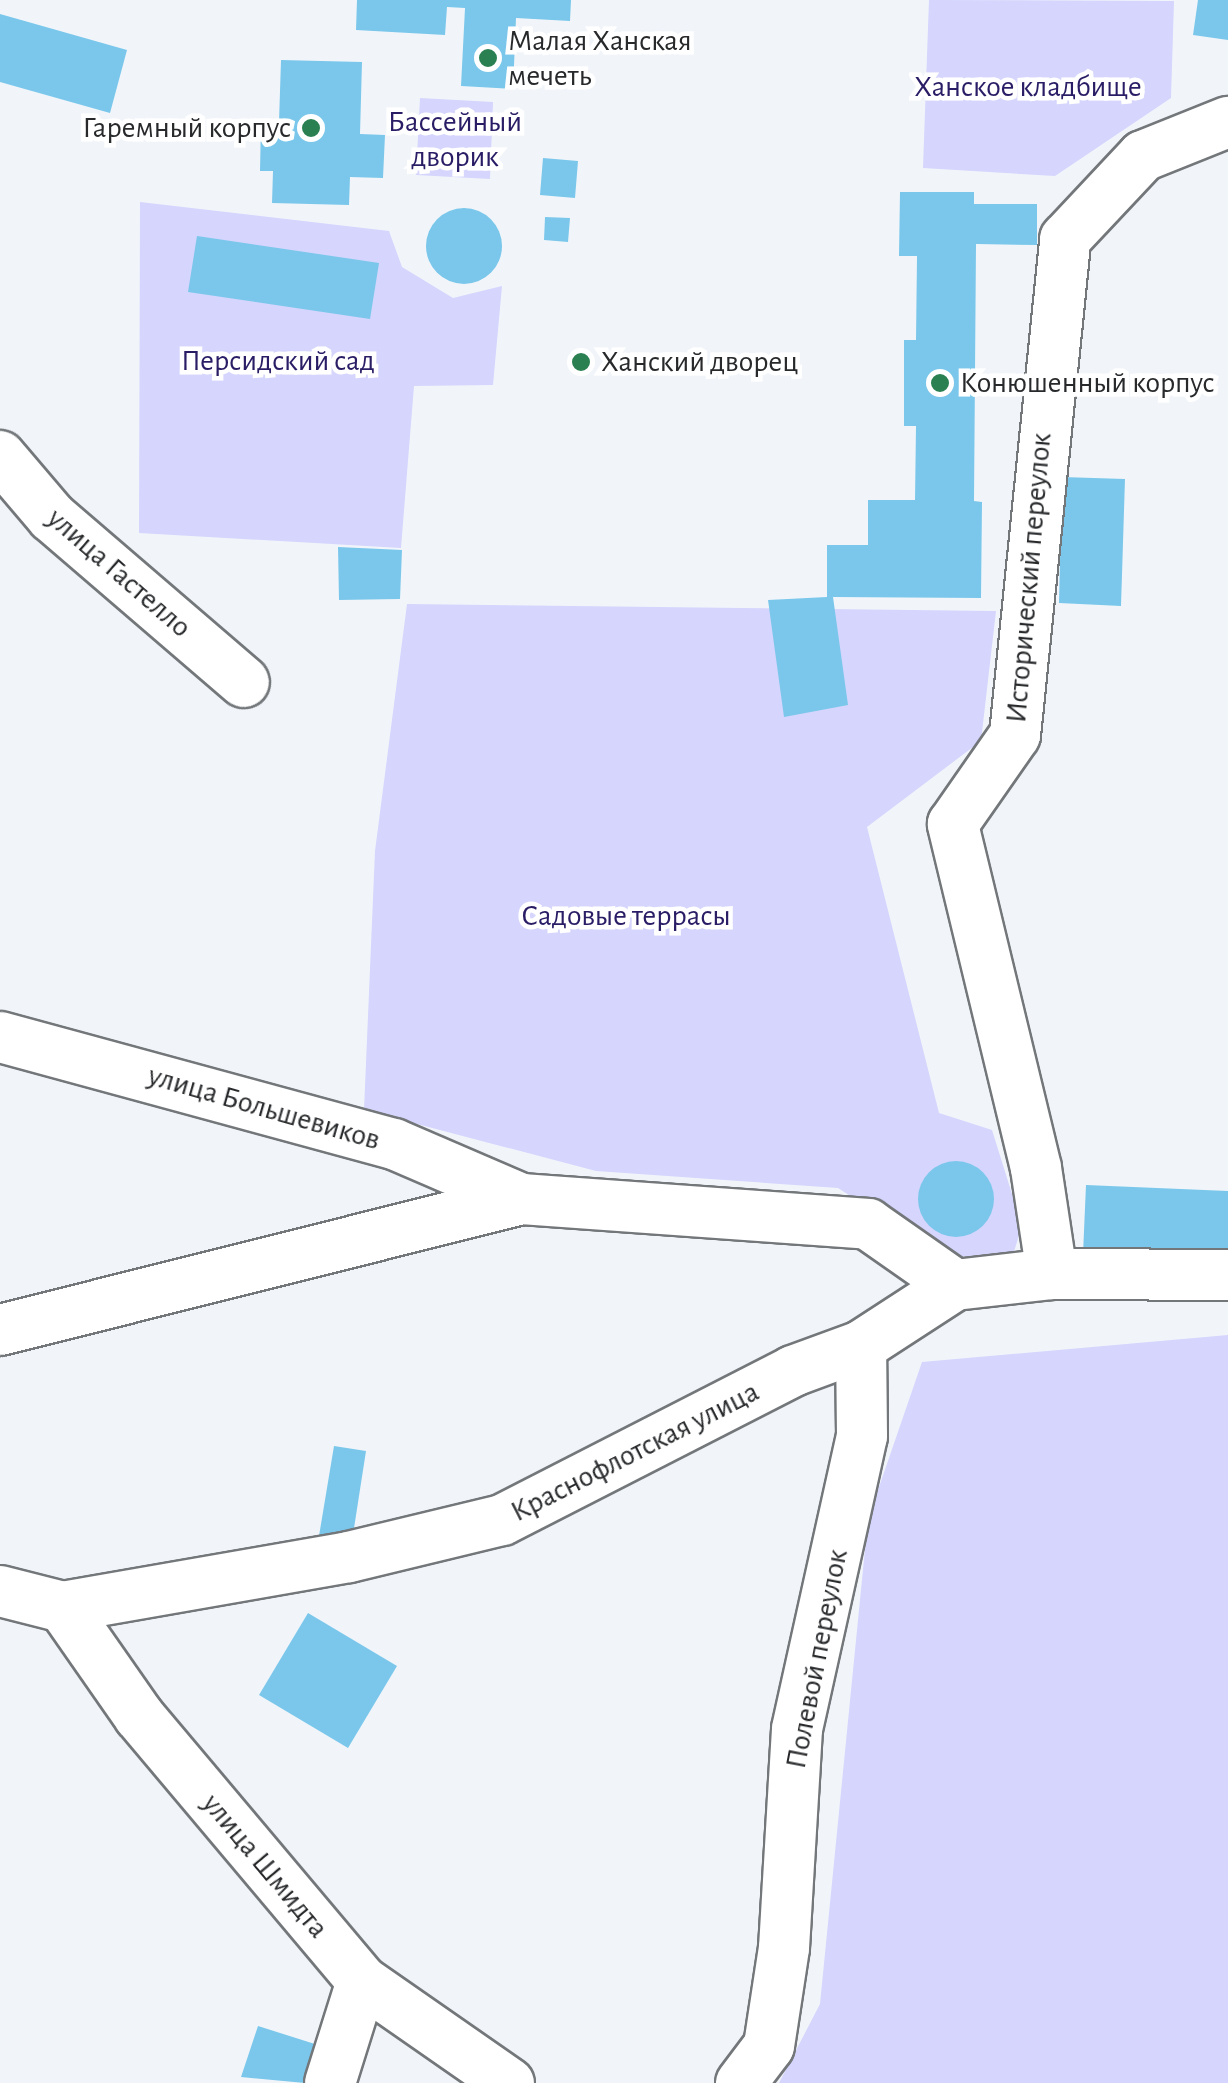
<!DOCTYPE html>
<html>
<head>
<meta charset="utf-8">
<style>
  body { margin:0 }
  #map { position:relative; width:1228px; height:2083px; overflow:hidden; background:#f1f5fa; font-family:"Alegreya Sans",sans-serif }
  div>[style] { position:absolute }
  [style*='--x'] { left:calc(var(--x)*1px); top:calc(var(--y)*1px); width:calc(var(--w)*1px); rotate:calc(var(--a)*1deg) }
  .green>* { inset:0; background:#d5d5fd }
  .building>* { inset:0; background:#7ac7eb }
  .round { border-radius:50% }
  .roads { filter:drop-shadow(2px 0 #73777a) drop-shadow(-2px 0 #73777a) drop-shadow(0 2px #73777a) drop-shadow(0 -2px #73777a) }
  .minor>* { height:50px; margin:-25px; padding:0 25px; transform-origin:25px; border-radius:25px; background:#fff }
  .dots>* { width:28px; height:28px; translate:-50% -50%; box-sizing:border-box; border:5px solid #fff; border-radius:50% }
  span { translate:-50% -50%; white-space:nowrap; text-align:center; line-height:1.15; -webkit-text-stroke:9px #fff; paint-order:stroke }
  .poi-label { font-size:30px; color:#27292b }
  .left { translate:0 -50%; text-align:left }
  .right { translate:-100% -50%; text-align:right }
  .park-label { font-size:30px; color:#2a1d66 }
  .street-label { font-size:30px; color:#27292b }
</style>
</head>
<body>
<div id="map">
  <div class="green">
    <div style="clip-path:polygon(929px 0,1174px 1px,1171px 98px,1055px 176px,923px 168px)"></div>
    <div style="clip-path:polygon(420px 98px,493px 102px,490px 179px,416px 175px)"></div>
    <div style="clip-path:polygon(140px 202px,389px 231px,402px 267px,453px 298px,502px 286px,493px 385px,414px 386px,401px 548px,139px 533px)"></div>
    <div style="clip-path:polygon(407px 604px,996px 611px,981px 741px,867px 827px,939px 1113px,992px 1130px,1022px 1226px,1012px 1258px,943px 1256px,838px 1188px,596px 1171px,364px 1110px,375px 851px)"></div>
    <div style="clip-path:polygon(1228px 1335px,1228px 2083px,779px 2083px,820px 2004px,868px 1519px,922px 1362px)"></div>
  </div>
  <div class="building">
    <div style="clip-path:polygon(357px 0,571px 0,570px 21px,516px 18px,513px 89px,461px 86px,465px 8px,447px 7px,445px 35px,356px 30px)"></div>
    <div style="clip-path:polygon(1198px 0,1228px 0,1228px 40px,1193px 35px)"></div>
    <div style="clip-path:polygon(0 14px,127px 50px,110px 113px,0 82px)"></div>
    <div style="clip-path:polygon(281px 60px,362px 62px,360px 134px,385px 135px,383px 178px,350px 177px,349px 205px,272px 203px,273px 171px,260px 171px,261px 121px,279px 122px)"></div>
    <div style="clip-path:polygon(543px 158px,578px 161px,575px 198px,540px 195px)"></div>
    <div style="clip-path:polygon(900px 192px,974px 192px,974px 204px,1037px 204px,1037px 245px,976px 244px,974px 501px,982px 502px,981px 598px,833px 597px,848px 705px,784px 717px,768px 600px,827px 597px,827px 545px,868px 545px,868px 500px,915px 500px,916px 426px,904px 426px,904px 340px,916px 340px,917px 256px,899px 256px)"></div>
    <div class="round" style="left:426px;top:208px;width:76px;height:76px"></div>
    <div style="clip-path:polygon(545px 217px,570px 218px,568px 242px,544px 240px)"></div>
    <div style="clip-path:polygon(197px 236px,379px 263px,370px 319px,188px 292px)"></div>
    <div style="clip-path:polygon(1062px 477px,1125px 479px,1121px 606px,1059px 603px)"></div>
    <div style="clip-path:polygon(338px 547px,402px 550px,400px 599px,339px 600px)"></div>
    <div class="round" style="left:918px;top:1161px;width:76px;height:76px"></div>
    <div style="clip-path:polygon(1086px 1185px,1228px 1191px,1228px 1260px,1083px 1254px)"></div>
    <div style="clip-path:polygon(334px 1446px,366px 1451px,352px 1541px,319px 1536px)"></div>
    <div style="clip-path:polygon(308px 1613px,397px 1666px,348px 1748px,259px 1695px)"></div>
    <div style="clip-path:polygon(258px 2026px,318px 2045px,305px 2083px,241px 2077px)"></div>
  </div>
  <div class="roads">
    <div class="minor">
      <div style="--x:0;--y:456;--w:80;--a:49.6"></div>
      <div style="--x:52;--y:517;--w:253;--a:40.7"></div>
      <div style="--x:0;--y:1037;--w:408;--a:15.2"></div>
      <div style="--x:394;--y:1144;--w:139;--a:23.3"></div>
      <div style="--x:1052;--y:1274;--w:107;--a:-98.6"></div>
      <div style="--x:1036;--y:1168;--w:354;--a:-103.6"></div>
      <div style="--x:953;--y:824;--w:108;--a:-55.1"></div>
      <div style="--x:1015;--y:735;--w:499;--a:-84.2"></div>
      <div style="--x:1065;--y:239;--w:114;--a:-46.8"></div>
      <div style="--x:1143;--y:156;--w:92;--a:-21.8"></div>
      <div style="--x:0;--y:1330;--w:538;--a:-14.09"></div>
      <div style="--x:522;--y:1199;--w:347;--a:4.1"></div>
      <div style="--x:868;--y:1224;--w:106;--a:35"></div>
      <div style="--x:955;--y:1285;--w:98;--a:-6.5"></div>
      <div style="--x:1052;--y:1274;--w:176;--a:0.3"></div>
      <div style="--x:0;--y:1591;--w:65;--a:14.3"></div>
      <div style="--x:63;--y:1607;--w:290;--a:-9.9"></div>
      <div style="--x:349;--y:1557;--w:157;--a:-13.6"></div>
      <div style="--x:502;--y:1520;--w:327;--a:-27.1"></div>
      <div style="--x:793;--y:1371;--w:72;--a:-20.2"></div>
      <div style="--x:861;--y:1346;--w:112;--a:-33"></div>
      <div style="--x:63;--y:1607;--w:133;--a:55.1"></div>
      <div style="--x:139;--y:1716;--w:346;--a:49.9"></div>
      <div style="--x:362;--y:1981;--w:179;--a:34.8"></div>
      <div style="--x:330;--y:2083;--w:107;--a:-72.6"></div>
      <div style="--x:741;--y:2083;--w:46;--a:-52.9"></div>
      <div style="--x:769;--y:2046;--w:99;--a:-81.3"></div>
      <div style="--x:784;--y:1948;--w:219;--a:-86.6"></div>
      <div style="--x:797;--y:1729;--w:300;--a:-77.5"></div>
      <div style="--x:862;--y:1436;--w:90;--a:-90.6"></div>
    </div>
  </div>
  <div class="dots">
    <div style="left:488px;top:58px;background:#2b8052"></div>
    <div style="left:311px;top:128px;background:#2b8052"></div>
    <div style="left:581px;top:362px;background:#2b8052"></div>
    <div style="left:940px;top:383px;background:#2b8052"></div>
  </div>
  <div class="poi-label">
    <span class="left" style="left:508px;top:58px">Малая Ханская<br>мечеть</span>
    <span class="right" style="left:291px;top:128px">Гаремный корпус</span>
    <span class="left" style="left:601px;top:362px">Ханский дворец</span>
    <span class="left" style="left:960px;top:383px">Конюшенный корпус</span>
  </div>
  <div class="park-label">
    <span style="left:1028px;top:87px">Ханское кладбище</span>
    <span style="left:455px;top:139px">Бассейный<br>дворик</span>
    <span style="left:278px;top:361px">Персидский сад</span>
    <span style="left:626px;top:916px">Садовые террасы</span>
  </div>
  <div class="street-label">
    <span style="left:119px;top:573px;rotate:41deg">улица Гастелло</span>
    <span style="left:1029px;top:578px;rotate:-85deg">Исторический переулок</span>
    <span style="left:264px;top:1108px;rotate:16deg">улица Большевиков</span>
    <span style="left:635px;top:1452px;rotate:-27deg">Краснофлотская улица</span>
    <span style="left:817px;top:1659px;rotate:-79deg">Полевой переулок</span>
    <span style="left:265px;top:1866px;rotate:50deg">улица Шмидта</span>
  </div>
</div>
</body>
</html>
